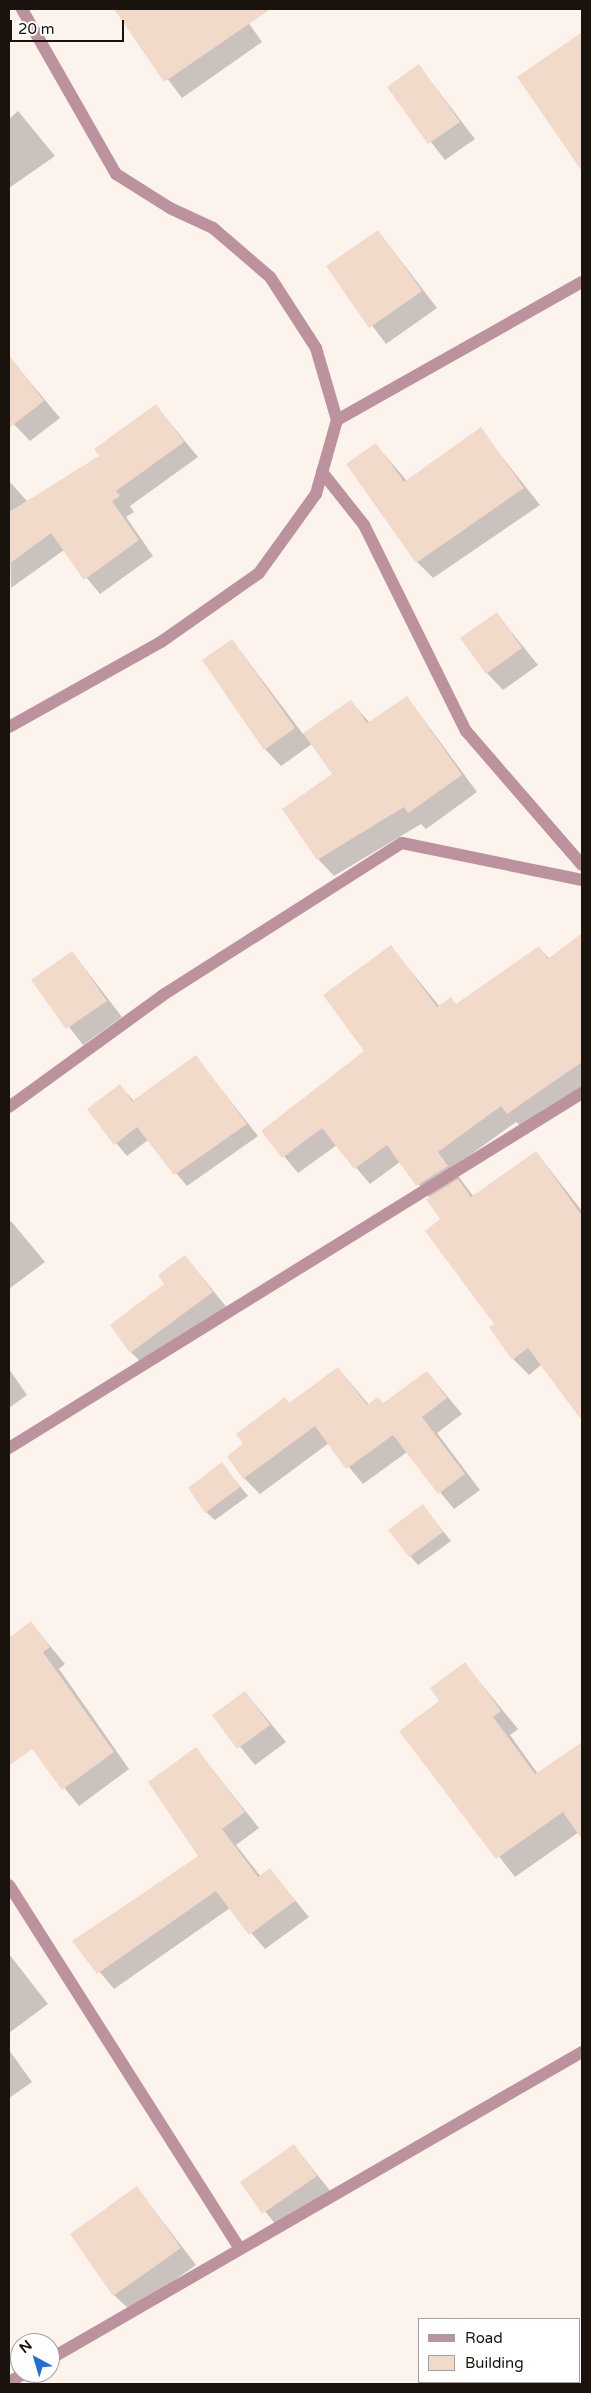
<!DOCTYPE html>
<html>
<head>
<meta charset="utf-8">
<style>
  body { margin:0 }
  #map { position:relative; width:591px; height:2393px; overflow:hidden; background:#fdf3ed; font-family:"Varela Round",sans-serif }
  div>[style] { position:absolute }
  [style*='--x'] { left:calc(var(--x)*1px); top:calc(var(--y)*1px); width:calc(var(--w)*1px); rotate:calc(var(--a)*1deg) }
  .shadow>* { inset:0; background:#0003 }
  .building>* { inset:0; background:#f2dacb }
  .street>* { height:12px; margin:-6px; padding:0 6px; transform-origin:6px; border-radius:6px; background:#bc929d }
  span { translate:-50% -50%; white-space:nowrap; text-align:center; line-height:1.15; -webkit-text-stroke:5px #fff; paint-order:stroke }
  .frame { position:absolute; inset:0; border:10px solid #1a120c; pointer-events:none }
  .legend { position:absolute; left:418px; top:2318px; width:162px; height:65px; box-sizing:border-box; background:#fff; border:1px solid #a3a09e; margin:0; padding:6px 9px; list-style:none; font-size:15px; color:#1a120c }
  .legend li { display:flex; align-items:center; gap:10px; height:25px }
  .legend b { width:25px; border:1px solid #a3a09e }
  .north { position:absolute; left:10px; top:2333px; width:50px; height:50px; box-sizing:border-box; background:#fff; border:1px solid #a3a09e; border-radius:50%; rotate:321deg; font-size:14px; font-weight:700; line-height:20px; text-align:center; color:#1a120c }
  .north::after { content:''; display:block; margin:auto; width:18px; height:22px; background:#256eda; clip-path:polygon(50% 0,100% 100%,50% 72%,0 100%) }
  .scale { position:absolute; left:10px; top:20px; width:114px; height:22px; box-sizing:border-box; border:2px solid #1a120c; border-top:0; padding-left:6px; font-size:15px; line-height:18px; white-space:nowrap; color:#1a120c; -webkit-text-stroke:4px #fff; paint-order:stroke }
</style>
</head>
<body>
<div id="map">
  <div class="shadow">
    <div style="clip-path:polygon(133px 9px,239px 9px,262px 42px,182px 98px,121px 17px)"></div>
    <div style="clip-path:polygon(582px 33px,582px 171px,519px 77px)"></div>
    <div style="clip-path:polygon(419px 66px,475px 139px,445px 160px,388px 87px)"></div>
    <div style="clip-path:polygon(18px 111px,55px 156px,9px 188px,9px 119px)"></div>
    <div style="clip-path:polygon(378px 231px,437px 308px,386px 344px,328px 267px)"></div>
    <div style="clip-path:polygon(10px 358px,60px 418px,30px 441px,9px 419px)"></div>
    <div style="clip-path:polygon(156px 406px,198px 457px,130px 506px,134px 512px,126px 517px,153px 556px,100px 594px,64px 550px,11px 588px,9px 481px,27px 501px,36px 498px,100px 456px)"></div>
    <div style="clip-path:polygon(480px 429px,540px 505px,433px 578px,417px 562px,376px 445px,407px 481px)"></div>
    <div style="clip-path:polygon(497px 614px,538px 665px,503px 690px,487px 673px)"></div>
    <div style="clip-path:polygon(232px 640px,303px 734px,350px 701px,370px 723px,407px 697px,477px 792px,426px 829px,421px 824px,334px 876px,318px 859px,333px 775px,312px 744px,281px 766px,265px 749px)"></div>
    <div style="clip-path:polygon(573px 942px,582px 951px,582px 1088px,524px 1129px,516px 1122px,452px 1168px,474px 1197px,536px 1152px,582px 1211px,582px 1416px,542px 1364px,529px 1375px,513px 1359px,430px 1198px,400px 1162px,370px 1184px,337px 1145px,298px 1173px,263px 1131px,366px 1051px,391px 947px,440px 1007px,457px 1005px,538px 947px,550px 959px)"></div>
    <div style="clip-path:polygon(72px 952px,122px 1017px,83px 1045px,33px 980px)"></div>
    <div style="clip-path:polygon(195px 1056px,258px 1136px,187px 1186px,148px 1140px,127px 1156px,88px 1109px,120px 1086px,134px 1101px)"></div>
    <div style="clip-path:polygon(11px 1221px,45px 1262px,9px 1289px,9px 1223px)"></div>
    <div style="clip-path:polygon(185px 1256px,228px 1309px,147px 1369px,131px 1352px)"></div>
    <div style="clip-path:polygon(338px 1368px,369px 1405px,378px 1398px,384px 1404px,427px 1372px,462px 1414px,437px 1433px,480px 1490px,454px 1509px,407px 1452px,363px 1484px,329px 1443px,260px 1494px,244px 1478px,244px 1444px)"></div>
    <div style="clip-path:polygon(9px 1369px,27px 1395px,9px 1408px)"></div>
    <div style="clip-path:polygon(222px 1464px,248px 1496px,215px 1520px,206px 1512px)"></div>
    <div style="clip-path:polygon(423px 1506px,451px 1541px,418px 1565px,410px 1556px)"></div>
    <div style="clip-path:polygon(31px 1623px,65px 1664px,59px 1669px,129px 1769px,79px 1806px,23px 1736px,9px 1702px,9px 1639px)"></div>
    <div style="clip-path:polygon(465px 1664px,518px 1729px,510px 1735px,538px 1774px,582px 1744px,582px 1837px,579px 1832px,515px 1877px,401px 1731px,441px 1701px)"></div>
    <div style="clip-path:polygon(245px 1692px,286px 1742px,255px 1765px,214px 1715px)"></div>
    <div style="clip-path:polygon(196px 1749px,259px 1828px,236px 1845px,261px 1877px,270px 1870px,309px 1917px,265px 1949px,230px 1908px,114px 1989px,74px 1941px,199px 1856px)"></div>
    <div style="clip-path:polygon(9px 1954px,48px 2004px,9px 2033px)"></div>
    <div style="clip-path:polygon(9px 2050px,32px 2082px,9px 2098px)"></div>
    <div style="clip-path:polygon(294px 2146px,332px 2193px,280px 2230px,242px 2182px)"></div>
    <div style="clip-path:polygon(137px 2188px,196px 2265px,131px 2311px,114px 2295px)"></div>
  </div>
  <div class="building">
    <div style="clip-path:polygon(114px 9px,271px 9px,164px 82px)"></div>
    <div style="clip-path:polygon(582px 32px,582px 171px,517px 77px)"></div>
    <div style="clip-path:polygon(419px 64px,460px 122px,428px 144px,387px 87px)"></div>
    <div style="clip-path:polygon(378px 230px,422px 291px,369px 328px,326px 266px)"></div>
    <div style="clip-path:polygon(9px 355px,44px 401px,9px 428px)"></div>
    <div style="clip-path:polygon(156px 404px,184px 442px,116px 491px,120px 496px,112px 501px,139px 540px,84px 580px,51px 533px,9px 564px,9px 512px,99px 456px,94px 449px)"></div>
    <div style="clip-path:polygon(481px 427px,524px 488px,416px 563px,346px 464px,376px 443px,404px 482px)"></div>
    <div style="clip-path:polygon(497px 612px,522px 648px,486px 674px,460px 638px)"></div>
    <div style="clip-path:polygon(232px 639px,295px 728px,264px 750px,202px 660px)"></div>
    <div style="clip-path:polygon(407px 696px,462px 775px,408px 813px,404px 807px,317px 860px,282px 809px,332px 774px,303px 733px,351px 700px,367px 723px)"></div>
    <div style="clip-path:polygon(582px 933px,582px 1062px,507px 1114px,501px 1106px,438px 1152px,448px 1166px,416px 1186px,387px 1145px,354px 1169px,322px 1128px,282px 1158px,261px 1131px,364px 1051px,323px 995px,391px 945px,437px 1007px,451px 997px,456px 1004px,539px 946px,548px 959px)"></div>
    <div style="clip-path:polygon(72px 951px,107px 1001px,66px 1029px,31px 980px)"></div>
    <div style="clip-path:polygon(196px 1055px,247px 1124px,174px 1175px,137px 1127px,114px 1145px,87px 1109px,120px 1084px,132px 1101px)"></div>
    <div style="clip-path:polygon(536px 1151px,582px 1216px,582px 1421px,528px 1348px,512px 1360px,489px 1327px,494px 1324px,425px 1231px,440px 1219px,426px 1199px,458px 1179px,471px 1197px)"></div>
    <div style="clip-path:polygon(185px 1255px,213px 1292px,130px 1353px,110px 1325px,164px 1284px,158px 1275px)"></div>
    <div style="clip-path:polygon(338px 1367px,367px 1405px,378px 1397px,383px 1403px,427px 1371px,447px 1398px,422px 1417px,465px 1474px,438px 1494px,393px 1435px,346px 1469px,315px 1426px,243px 1479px,227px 1456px,243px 1444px,236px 1434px,285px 1397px,289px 1403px)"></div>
    <div style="clip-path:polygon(222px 1462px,240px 1487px,205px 1513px,188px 1488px)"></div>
    <div style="clip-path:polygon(423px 1504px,443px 1532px,409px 1557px,388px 1530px)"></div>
    <div style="clip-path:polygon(31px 1621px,50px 1647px,43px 1652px,114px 1752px,62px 1790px,32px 1749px,9px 1766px,9px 1638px)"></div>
    <div style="clip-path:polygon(465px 1662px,501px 1711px,493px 1717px,535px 1774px,582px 1742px,582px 1840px,563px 1812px,496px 1859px,399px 1731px,439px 1701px,430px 1688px)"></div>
    <div style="clip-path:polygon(245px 1691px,270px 1725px,237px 1749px,212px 1715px)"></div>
    <div style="clip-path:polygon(196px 1747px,245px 1812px,222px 1829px,258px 1877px,270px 1868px,295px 1901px,249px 1935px,216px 1891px,97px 1974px,72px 1941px,198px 1856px,148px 1782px)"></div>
    <div style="clip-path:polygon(294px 2144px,317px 2176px,262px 2214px,240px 2182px)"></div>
    <div style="clip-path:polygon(137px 2186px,181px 2248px,113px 2296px,70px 2234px)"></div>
  </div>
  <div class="street">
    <div style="--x:337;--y:420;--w:281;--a:-29.4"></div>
    <div style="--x:322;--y:472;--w:68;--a:51.6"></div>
    <div style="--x:364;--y:525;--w:230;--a:63.7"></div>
    <div style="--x:466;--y:731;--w:177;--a:49.1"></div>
    <div style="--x:9;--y:727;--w:174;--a:-29.2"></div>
    <div style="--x:161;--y:642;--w:120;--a:-35.1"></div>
    <div style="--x:259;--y:573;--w:97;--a:-54.2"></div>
    <div style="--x:316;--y:494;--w:77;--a:-74.2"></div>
    <div style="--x:337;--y:420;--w:75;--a:-106.3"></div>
    <div style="--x:316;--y:348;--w:85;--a:-122.9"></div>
    <div style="--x:270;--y:277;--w:75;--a:-139.3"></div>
    <div style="--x:213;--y:228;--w:47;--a:-155.1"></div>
    <div style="--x:170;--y:208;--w:64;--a:-147.8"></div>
    <div style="--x:116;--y:174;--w:190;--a:-119.7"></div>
    <div style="--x:9;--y:1107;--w:190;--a:-36"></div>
    <div style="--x:163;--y:995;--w:283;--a:-32.5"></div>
    <div style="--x:402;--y:843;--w:184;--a:11.6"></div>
    <div style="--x:9;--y:1448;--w:674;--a:-31.78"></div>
    <div style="--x:9;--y:1885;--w:431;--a:57.6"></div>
    <div style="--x:50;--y:2359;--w:614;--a:-29.99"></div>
    <div style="--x:9;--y:2382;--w:18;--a:-29"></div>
  </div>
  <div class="frame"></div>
  <ul class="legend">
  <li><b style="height:6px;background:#bc929d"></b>Road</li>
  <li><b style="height:14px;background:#f2dacb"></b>Building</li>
  </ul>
  <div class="north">N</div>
  <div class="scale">20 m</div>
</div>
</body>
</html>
